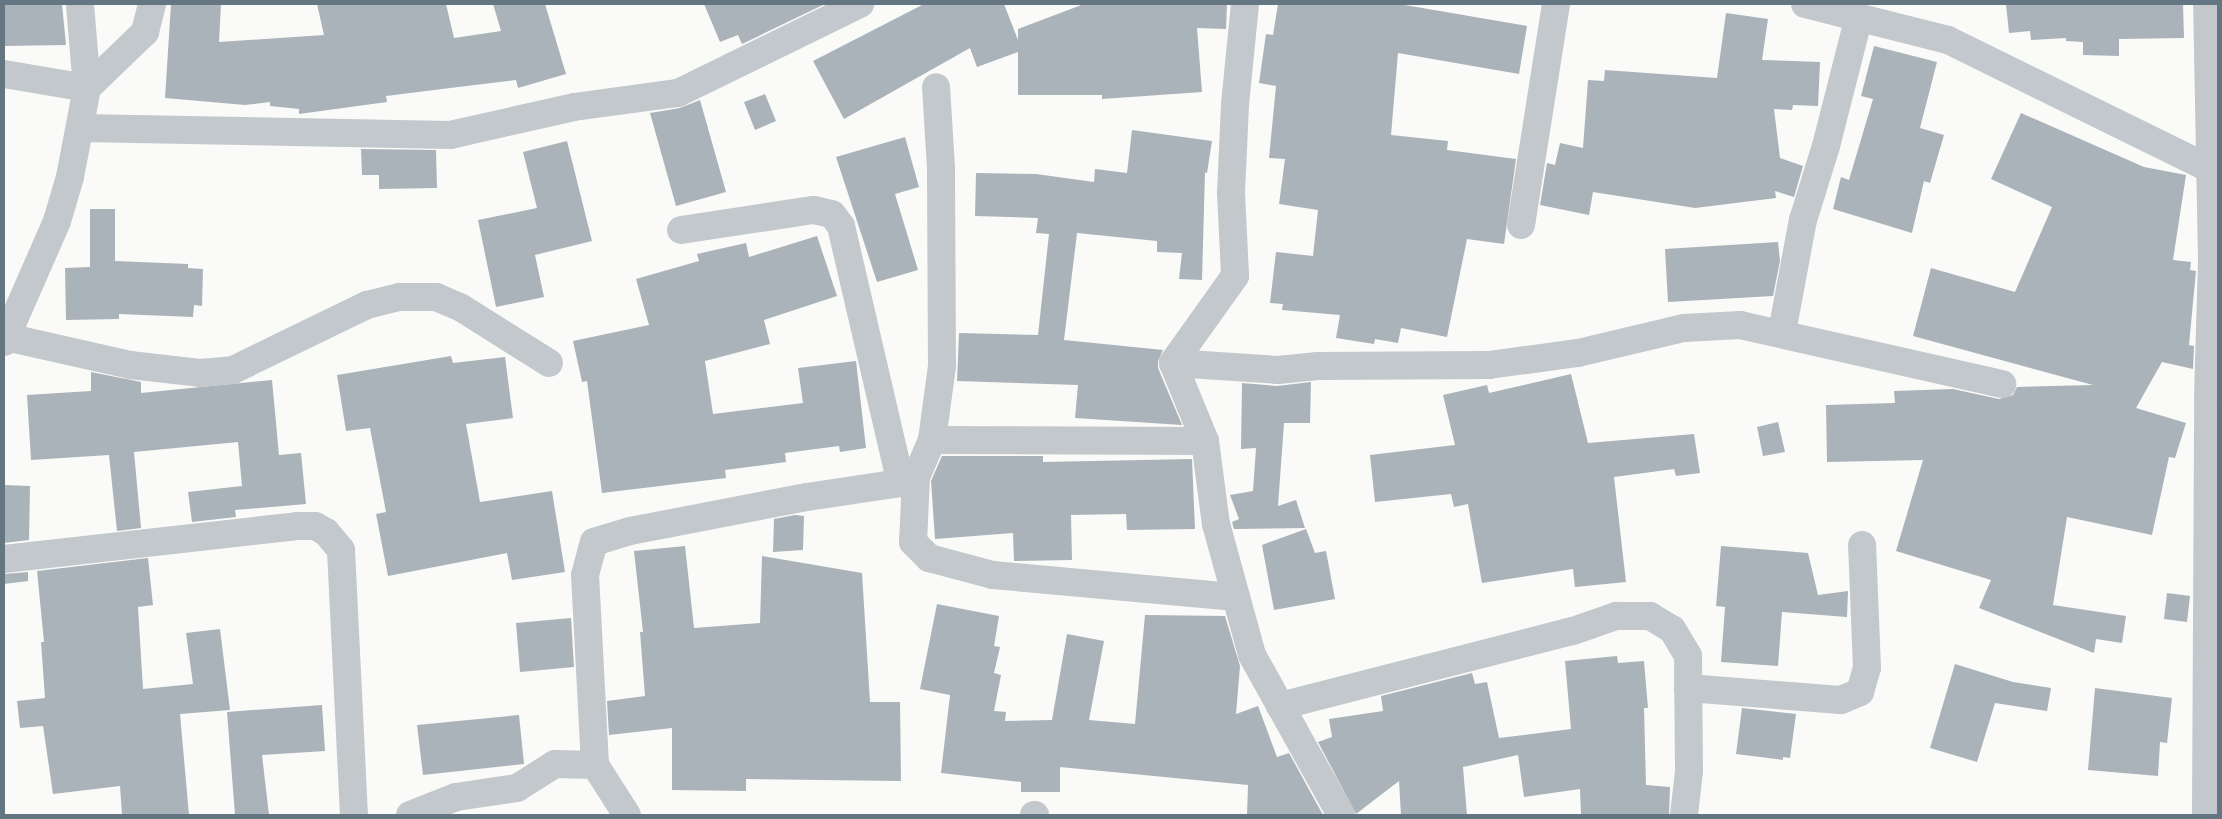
<!DOCTYPE html>
<html>
<head>
<meta charset="utf-8">
<style>
  body { margin:0 }
  #map { position:relative; width:2222px; height:819px; overflow:hidden; background:#fafaf8; font-family:Manrope,sans-serif }
  div>[style] { position:absolute }
  [style*='--x'] { left:calc(var(--x)*1px); top:calc(var(--y)*1px); width:calc(var(--w)*1px); rotate:calc(var(--a)*1deg) }
  .building>* { inset:0; background:#aab3b9 }
  .street>* { height:28px; margin:-14px; padding:0 14px; transform-origin:14px; border-radius:14px; background:#c3c8cc }
  span { translate:-50% -50%; white-space:nowrap; text-align:center; line-height:1.15; -webkit-text-stroke:5px #fff; paint-order:stroke }
  .frame { position:absolute; inset:0; border:5px solid #657683; pointer-events:none }
</style>
</head>
<body>
<div id="map">
  <div class="building">
    <div style="clip-path:polygon(4px 4px,62px 4px,66px 45px,4px 46px)"></div>
    <div style="clip-path:polygon(171px 4px,221px 4px,219px 42px,324px 35px,317px 4px,446px 4px,454px 38px,501px 31px,493px 4px,545px 4px,566px 74px,518px 88px,516px 80px,442px 89px,386px 96px,387px 102px,299px 114px,299px 109px,270px 106px,270px 102px,245px 105px,165px 98px)"></div>
    <div style="clip-path:polygon(704px 4px,825px 4px,742px 44px,738px 35px,720px 42px)"></div>
    <div style="clip-path:polygon(924px 4px,1004px 4px,1018px 40px,1018px 29px,1084px 4px,1227px 4px,1226px 29px,1197px 28px,1202px 92px,1102px 99px,1102px 95px,1018px 95px,1018px 52px,977px 67px,970px 48px,844px 119px,813px 61px)"></div>
    <div style="clip-path:polygon(1278px 4px,1399px 4px,1527px 26px,1519px 74px,1398px 53px,1391px 135px,1448px 141px,1447px 150px,1516px 159px,1504px 244px,1467px 239px,1447px 337px,1401px 328px,1398px 343px,1375px 339px,1374px 344px,1336px 338px,1340px 315px,1282px 310px,1283px 304px,1270px 303px,1276px 252px,1313px 256px,1318px 210px,1279px 204px,1285px 159px,1269px 158px,1276px 86px,1259px 83px,1266px 34px,1273px 35px)"></div>
    <div style="clip-path:polygon(2006px 4px,2183px 4px,2184px 38px,2119px 39px,2119px 56px,2083px 55px,2083px 42px,2066px 41px,2066px 38px,2031px 40px,2030px 31px,2009px 33px)"></div>
    <div style="clip-path:polygon(1726px 13px,1768px 19px,1762px 60px,1820px 62px,1818px 106px,1793px 105px,1792px 110px,1774px 109px,1780px 158px,1803px 166px,1794px 197px,1775px 191px,1776px 198px,1695px 208px,1593px 192px,1589px 215px,1540px 205px,1547px 163px,1555px 165px,1560px 143px,1583px 148px,1588px 80px,1604px 81px,1605px 70px,1717px 78px)"></div>
    <div style="clip-path:polygon(1874px 46px,1937px 62px,1920px 128px,1944px 135px,1930px 183px,1924px 181px,1912px 233px,1833px 209px,1841px 177px,1849px 180px,1873px 99px,1861px 96px)"></div>
    <div style="clip-path:polygon(765px 94px,776px 121px,755px 130px,744px 102px)"></div>
    <div style="clip-path:polygon(700px 100px,726px 192px,676px 206px,650px 113px,680px 108px)"></div>
    <div style="clip-path:polygon(2021px 113px,2144px 167px,2186px 175px,2173px 260px,2191px 262px,2190px 270px,2196px 271px,2189px 345px,2194px 346px,2193px 369px,2162px 362px,2136px 408px,2186px 423px,2175px 458px,2169px 457px,2152px 535px,2067px 517px,2053px 605px,2126px 616px,2122px 643px,2096px 639px,2094px 653px,1979px 608px,1991px 580px,1896px 551px,1923px 460px,1827px 462px,1826px 405px,1895px 403px,1894px 391px,1953px 389px,1999px 399px,2013px 395px,2017px 387px,2093px 385px,1913px 336px,1931px 268px,2015px 292px,2052px 207px,1991px 179px)"></div>
    <div style="clip-path:polygon(1132px 130px,1212px 141px,1207px 173px,1205px 172px,1202px 280px,1179px 279px,1182px 253px,1157px 252px,1157px 241px,1077px 233px,1064px 340px,1163px 350px,1158px 361px,1158px 368px,1182px 425px,1075px 418px,1078px 385px,957px 381px,959px 333px,1038px 335px,1049px 234px,1036px 233px,1038px 218px,975px 216px,976px 173px,1036px 174px,1094px 182px,1095px 169px,1127px 173px)"></div>
    <div style="clip-path:polygon(905px 137px,919px 187px,895px 194px,918px 270px,877px 282px,836px 157px)"></div>
    <div style="clip-path:polygon(567px 141px,592px 241px,535px 255px,544px 297px,496px 307px,478px 220px,537px 208px,523px 152px)"></div>
    <div style="clip-path:polygon(361px 149px,436px 150px,437px 188px,379px 189px,379px 175px,362px 175px)"></div>
    <div style="clip-path:polygon(90px 209px,115px 209px,115px 261px,188px 264px,188px 268px,203px 269px,202px 306px,194px 305px,193px 317px,119px 314px,119px 319px,66px 320px,65px 268px,90px 267px)"></div>
    <div style="clip-path:polygon(817px 236px,837px 296px,764px 320px,770px 344px,705px 361px,713px 414px,803px 403px,798px 368px,856px 361px,866px 448px,840px 452px,839px 446px,785px 453px,786px 462px,725px 470px,726px 478px,602px 493px,587px 381px,582px 382px,573px 341px,649px 325px,636px 279px,699px 261px,697px 254px,746px 243px,749px 257px)"></div>
    <div style="clip-path:polygon(1778px 242px,1780px 261px,1773px 296px,1668px 302px,1665px 249px)"></div>
    <div style="clip-path:polygon(451px 356px,453px 363px,505px 357px,513px 418px,466px 424px,480px 502px,552px 491px,565px 572px,512px 580px,507px 553px,388px 576px,376px 514px,386px 512px,370px 428px,346px 431px,337px 375px)"></div>
    <div style="clip-path:polygon(91px 372px,141px 382px,141px 393px,272px 380px,279px 455px,301px 453px,306px 504px,235px 510px,236px 517px,192px 522px,188px 492px,242px 486px,238px 442px,134px 452px,141px 528px,117px 531px,109px 455px,31px 460px,27px 395px,91px 391px)"></div>
    <div style="clip-path:polygon(1571px 374px,1588px 443px,1694px 434px,1700px 473px,1676px 476px,1674px 469px,1614px 477px,1626px 582px,1575px 587px,1573px 569px,1482px 583px,1468px 504px,1454px 507px,1451px 494px,1375px 502px,1370px 455px,1455px 445px,1443px 395px,1487px 385px,1489px 393px)"></div>
    <div style="clip-path:polygon(1311px 382px,1310px 423px,1284px 423px,1278px 506px,1296px 500px,1305px 528px,1234px 529px,1232px 522px,1239px 519px,1230px 495px,1253px 491px,1256px 448px,1241px 449px,1242px 383px,1277px 386px)"></div>
    <div style="clip-path:polygon(1778px 422px,1785px 452px,1763px 456px,1757px 427px)"></div>
    <div style="clip-path:polygon(942px 456px,1043px 456px,1043px 462px,1192px 459px,1195px 529px,1127px 530px,1126px 514px,1071px 515px,1072px 560px,1014px 561px,1013px 533px,935px 539px,931px 481px)"></div>
    <div style="clip-path:polygon(4px 485px,30px 486px,29px 540px,4px 543px)"></div>
    <div style="clip-path:polygon(795px 515px,804px 516px,803px 550px,773px 552px,774px 519px)"></div>
    <div style="clip-path:polygon(1306px 529px,1315px 553px,1326px 551px,1335px 599px,1274px 610px,1262px 545px)"></div>
    <div style="clip-path:polygon(685px 546px,694px 628px,760px 623px,762px 556px,862px 573px,870px 702px,900px 702px,901px 781px,746px 779px,746px 791px,672px 790px,672px 728px,609px 735px,607px 701px,645px 696px,640px 632px,643px 632px,634px 551px)"></div>
    <div style="clip-path:polygon(1721px 546px,1808px 553px,1818px 595px,1848px 591px,1847px 617px,1782px 612px,1778px 666px,1721px 662px,1725px 607px,1716px 606px)"></div>
    <div style="clip-path:polygon(148px 558px,153px 605px,138px 607px,143px 689px,193px 684px,186px 633px,220px 629px,230px 710px,180px 714px,189px 815px,122px 815px,120px 786px,53px 794px,43px 726px,20px 728px,17px 701px,45px 698px,41px 642px,44px 642px,37px 571px)"></div>
    <div style="clip-path:polygon(28px 572px,28px 581px,4px 584px,4px 574px)"></div>
    <div style="clip-path:polygon(2167px 593px,2190px 596px,2187px 622px,2164px 619px)"></div>
    <div style="clip-path:polygon(937px 604px,999px 616px,994px 646px,1000px 647px,994px 673px,1001px 675px,994px 711px,1006px 712px,1005px 721px,1052px 720px,1067px 634px,1104px 641px,1089px 720px,1135px 724px,1145px 615px,1225px 616px,1240px 666px,1236px 714px,1258px 706px,1277px 757px,1289px 753px,1323px 815px,1247px 815px,1248px 785px,1060px 767px,1060px 792px,1021px 792px,1021px 782px,941px 773px,950px 695px,920px 689px)"></div>
    <div style="clip-path:polygon(571px 618px,574px 667px,520px 672px,516px 623px)"></div>
    <div style="clip-path:polygon(1617px 656px,1618px 663px,1644px 661px,1648px 708px,1644px 708px,1646px 785px,1670px 787px,1669px 815px,1581px 815px,1580px 789px,1524px 797px,1518px 755px,1463px 767px,1467px 815px,1401px 815px,1399px 781px,1356px 814px,1318px 742px,1332px 737px,1329px 719px,1383px 711px,1381px 696px,1472px 673px,1475px 684px,1487px 682px,1499px 738px,1571px 729px,1565px 661px)"></div>
    <div style="clip-path:polygon(1955px 664px,2013px 682px,2051px 688px,2047px 711px,1995px 703px,1977px 762px,1930px 748px)"></div>
    <div style="clip-path:polygon(2095px 688px,2172px 698px,2167px 743px,2160px 742px,2158px 776px,2088px 770px)"></div>
    <div style="clip-path:polygon(322px 705px,325px 751px,262px 755px,269px 815px,235px 815px,227px 712px)"></div>
    <div style="clip-path:polygon(1742px 708px,1796px 714px,1790px 758px,1783px 757px,1783px 760px,1736px 754px)"></div>
    <div style="clip-path:polygon(519px 715px,524px 764px,423px 775px,417px 725px)"></div>
  </div>
  <div class="street">
    <div style="--x:1245;--y:4;--w:101;--a:95.7"></div>
    <div style="--x:1235;--y:105;--w:88;--a:92.6"></div>
    <div style="--x:1231;--y:193;--w:83;--a:87.2"></div>
    <div style="--x:1235;--y:276;--w:107;--a:125.5"></div>
    <div style="--x:1173;--y:363;--w:84;--a:67.7"></div>
    <div style="--x:1205;--y:441;--w:84;--a:82.5"></div>
    <div style="--x:1216;--y:524;--w:136;--a:74.6"></div>
    <div style="--x:1252;--y:655;--w:183;--a:60.9"></div>
    <div style="--x:1805;--y:4;--w:147;--a:14.1"></div>
    <div style="--x:1948;--y:40;--w:292;--a:26.2"></div>
    <div style="--x:4;--y:74;--w:84;--a:9.6"></div>
    <div style="--x:87;--y:88;--w:81;--a:-44"></div>
    <div style="--x:145;--y:32;--w:29;--a:-76"></div>
    <div style="--x:81;--y:128;--w:369;--a:1.1"></div>
    <div style="--x:450;--y:135;--w:127;--a:-12.7"></div>
    <div style="--x:574;--y:107;--w:105;--a:-7.7"></div>
    <div style="--x:678;--y:93;--w:203;--a:-26.1"></div>
    <div style="--x:1521;--y:225;--w:224;--a:-81"></div>
    <div style="--x:681;--y:230;--w:134;--a:-8.6"></div>
    <div style="--x:814;--y:210;--w:18;--a:13"></div>
    <div style="--x:832;--y:214;--w:15;--a:53"></div>
    <div style="--x:841;--y:226;--w:264;--a:76.9"></div>
    <div style="--x:1782;--y:332;--w:114;--a:-79.4"></div>
    <div style="--x:1803;--y:220;--w:77;--a:-72.7"></div>
    <div style="--x:1826;--y:146;--w:133;--a:-75.7"></div>
    <div style="--x:6;--y:337;--w:127;--a:12.7"></div>
    <div style="--x:130;--y:365;--w:70;--a:6.5"></div>
    <div style="--x:200;--y:373;--w:33;--a:-5"></div>
    <div style="--x:233;--y:370;--w:149;--a:-25.9"></div>
    <div style="--x:367;--y:305;--w:34;--a:-14"></div>
    <div style="--x:400;--y:297;--w:36;--a:0"></div>
    <div style="--x:436;--y:297;--w:26;--a:23"></div>
    <div style="--x:460;--y:307;--w:105;--a:32.2"></div>
    <div style="--x:4;--y:342;--w:132;--a:-66.3"></div>
    <div style="--x:57;--y:221;--w:46;--a:-73.5"></div>
    <div style="--x:70;--y:177;--w:91;--a:-79.2"></div>
    <div style="--x:87;--y:88;--w:84;--a:-94.8"></div>
    <div style="--x:1173;--y:363;--w:105;--a:3.8"></div>
    <div style="--x:1278;--y:370;--w:40;--a:-5.7"></div>
    <div style="--x:1318;--y:366;--w:171;--a:-0.3"></div>
    <div style="--x:1489;--y:365;--w:90;--a:-7.7"></div>
    <div style="--x:1578;--y:353;--w:109;--a:-13.3"></div>
    <div style="--x:1684;--y:328;--w:56;--a:-3.1"></div>
    <div style="--x:1740;--y:325;--w:269;--a:12.7"></div>
    <div style="--x:932;--y:440;--w:75;--a:-82.3"></div>
    <div style="--x:942;--y:366;--w:198;--a:-90.3"></div>
    <div style="--x:941;--y:168;--w:81;--a:-93.5"></div>
    <div style="--x:1205;--y:441;--w:273;--a:-179.8"></div>
    <div style="--x:932;--y:440;--w:40;--a:113.4"></div>
    <div style="--x:916;--y:477;--w:65;--a:92.6"></div>
    <div style="--x:913;--y:542;--w:23;--a:45"></div>
    <div style="--x:929;--y:558;--w:66;--a:14.9"></div>
    <div style="--x:993;--y:575;--w:244;--a:5.2"></div>
    <div style="--x:4;--y:559;--w:295;--a:-6.4"></div>
    <div style="--x:297;--y:526;--w:18;--a:0"></div>
    <div style="--x:315;--y:526;--w:13;--a:29"></div>
    <div style="--x:326;--y:532;--w:23;--a:50"></div>
    <div style="--x:341;--y:550;--w:265;--a:87.2"></div>
    <div style="--x:1688;--y:688;--w:153;--a:4.5"></div>
    <div style="--x:1841;--y:700;--w:21;--a:-23"></div>
    <div style="--x:1860;--y:692;--w:25;--a:-74"></div>
    <div style="--x:1867;--y:668;--w:123;--a:-92.3"></div>
    <div style="--x:1280;--y:706;--w:302;--a:-14.4"></div>
    <div style="--x:1573;--y:631;--w:46;--a:-19.2"></div>
    <div style="--x:1616;--y:616;--w:34;--a:0"></div>
    <div style="--x:1650;--y:616;--w:26;--a:31"></div>
    <div style="--x:1672;--y:629;--w:31;--a:59"></div>
    <div style="--x:1688;--y:656;--w:115;--a:89.5"></div>
    <div style="--x:1689;--y:771;--w:44;--a:96.5"></div>
    <div style="--x:410;--y:815;--w:49;--a:-21.4"></div>
    <div style="--x:456;--y:797;--w:62;--a:-8.4"></div>
    <div style="--x:517;--y:788;--w:45;--a:-32.3"></div>
    <div style="--x:555;--y:764;--w:40;--a:1.4"></div>
    <div style="--x:627;--y:815;--w:59;--a:-122.6"></div>
    <div style="--x:595;--y:765;--w:190;--a:-93"></div>
    <div style="--x:585;--y:575;--w:34;--a:-75"></div>
    <div style="--x:594;--y:542;--w:38;--a:-17"></div>
    <div style="--x:630;--y:531;--w:180;--a:-10.9"></div>
    <div style="--x:807;--y:497;--w:95;--a:-8.5"></div>
    <div style="--x:901;--y:483;--w:16;--a:-22"></div>
    <div style="--x:1034;--y:815;--w:1;--a:0"></div>
    <div style="--x:2206;--y:815;--w:418;--a:-89.7"></div>
    <div style="--x:2208;--y:397;--w:138;--a:-88.3"></div>
    <div style="--x:2212;--y:259;--w:255;--a:-91.1"></div>
  </div>
  <div class="frame"></div>
</div>
</body>
</html>
